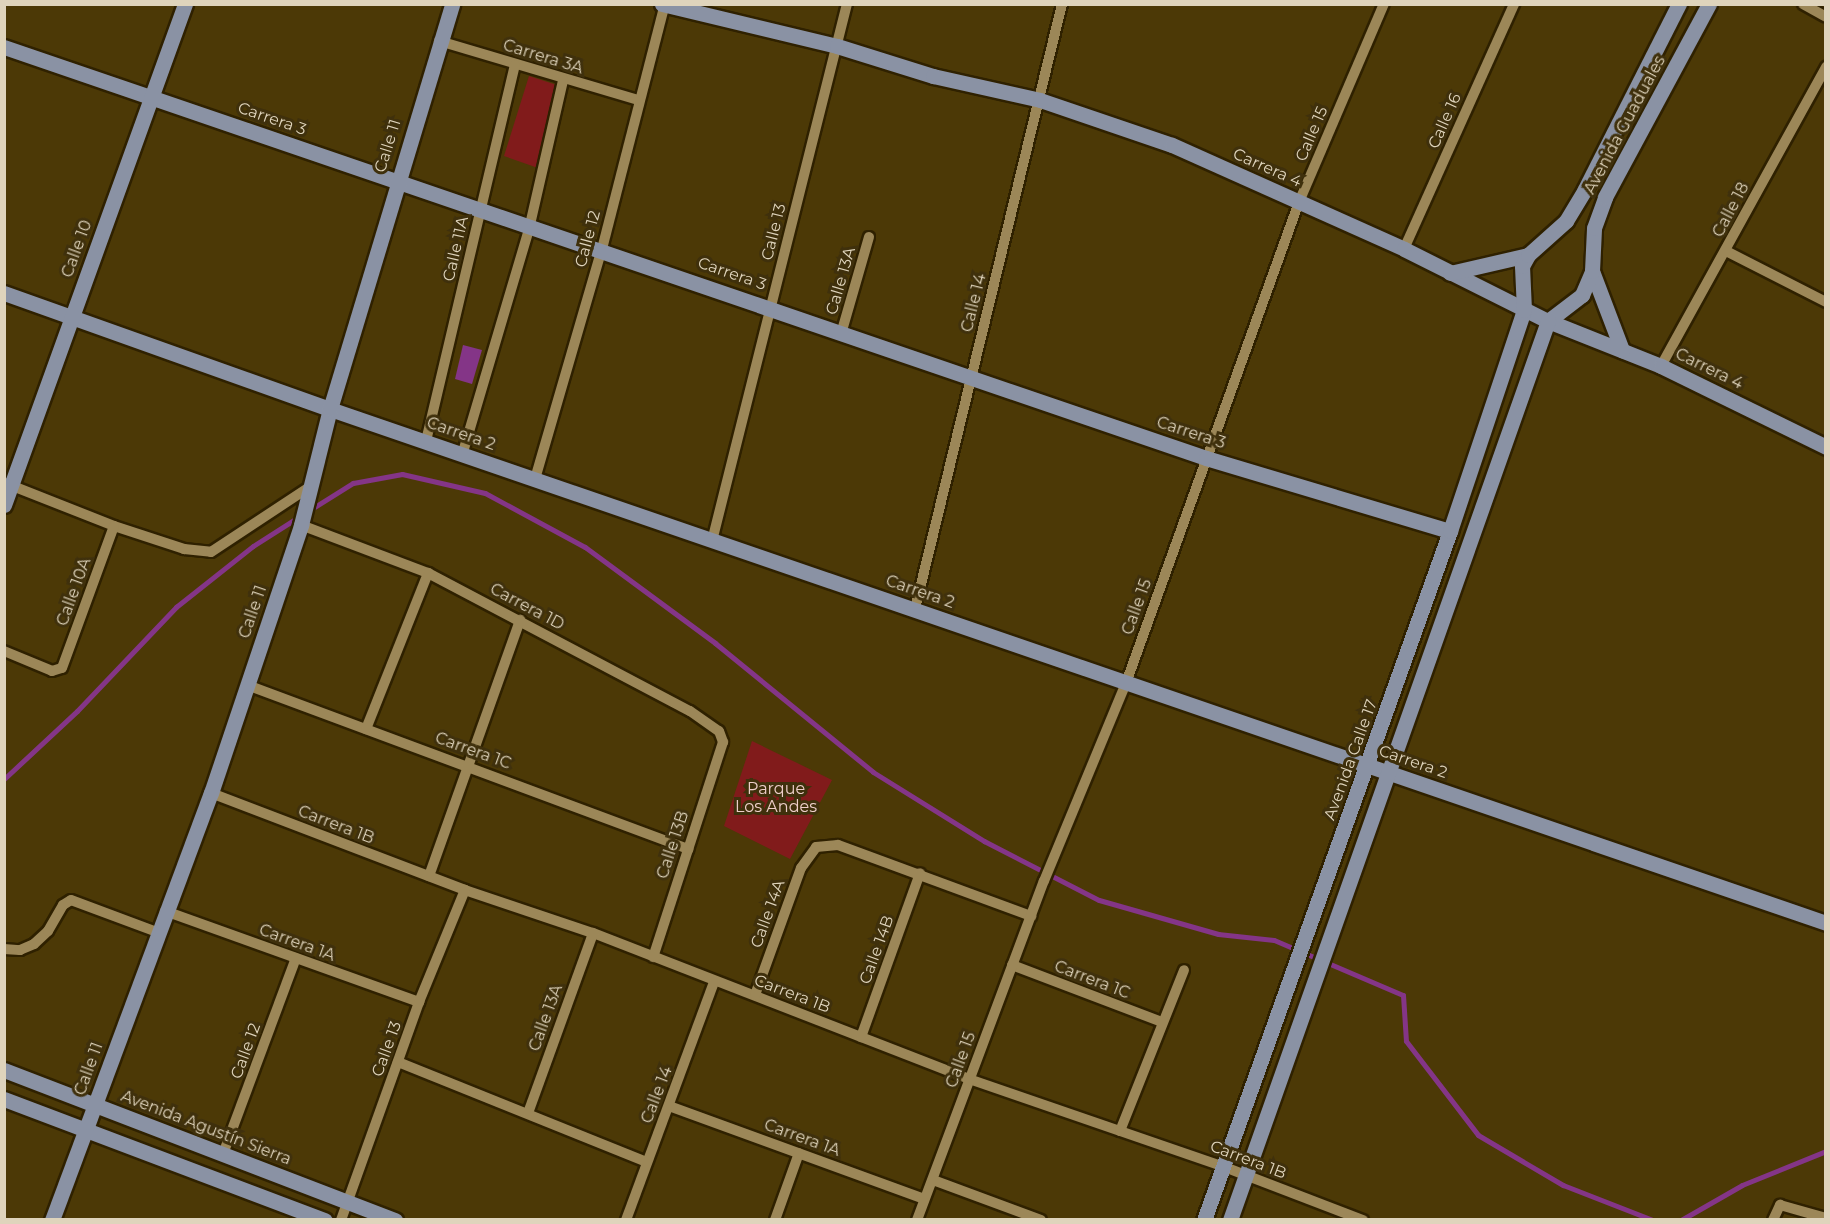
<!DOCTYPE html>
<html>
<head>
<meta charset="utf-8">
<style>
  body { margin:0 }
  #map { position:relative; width:1830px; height:1224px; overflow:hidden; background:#4c3906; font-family:Montserrat,sans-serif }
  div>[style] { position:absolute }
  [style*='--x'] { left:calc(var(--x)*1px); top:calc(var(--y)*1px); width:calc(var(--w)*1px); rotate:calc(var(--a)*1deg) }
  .green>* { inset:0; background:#811b1b }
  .water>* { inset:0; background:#843587 }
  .stream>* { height:5px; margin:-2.5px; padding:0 2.5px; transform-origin:2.5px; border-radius:2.5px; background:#843587 }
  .roads { filter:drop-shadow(2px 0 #2f2100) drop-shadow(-2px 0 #2f2100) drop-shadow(0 2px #2f2100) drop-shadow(0 -2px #2f2100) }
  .minor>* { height:10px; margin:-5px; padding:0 5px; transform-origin:5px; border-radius:5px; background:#9c8758 }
  .major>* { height:15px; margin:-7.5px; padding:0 7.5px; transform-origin:7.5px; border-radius:7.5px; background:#8a92a4 }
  span { translate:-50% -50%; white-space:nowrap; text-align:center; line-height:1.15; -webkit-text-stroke:6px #3f300c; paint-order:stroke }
  .street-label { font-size:16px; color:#dfd4bc }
  .park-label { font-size:16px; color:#eececa }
  .frame { position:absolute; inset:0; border:6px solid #dfd4bc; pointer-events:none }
</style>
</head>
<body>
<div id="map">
  <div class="green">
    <div style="clip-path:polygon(529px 76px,560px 86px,538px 168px,504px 156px)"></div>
    <div style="clip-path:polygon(752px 741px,832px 780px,790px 859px,724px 826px)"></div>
  </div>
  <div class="water">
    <div style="clip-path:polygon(463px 345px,482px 350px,472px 384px,455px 379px)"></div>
  </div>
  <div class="stream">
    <div style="--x:308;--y:511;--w:53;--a:-31.9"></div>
    <div style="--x:353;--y:483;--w:50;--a:-10.4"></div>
    <div style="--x:402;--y:474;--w:85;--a:12.9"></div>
    <div style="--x:485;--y:493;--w:114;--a:28.4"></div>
    <div style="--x:585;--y:547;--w:162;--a:36.4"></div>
    <div style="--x:715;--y:643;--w:204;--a:39.2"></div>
    <div style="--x:873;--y:772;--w:131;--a:31.9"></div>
    <div style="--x:984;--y:841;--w:129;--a:27.2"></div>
    <div style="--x:1099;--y:900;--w:124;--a:15.9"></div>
    <div style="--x:1218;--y:934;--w:56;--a:6.1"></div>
    <div style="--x:1274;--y:940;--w:140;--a:23.1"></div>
    <div style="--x:1403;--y:995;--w:46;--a:86.3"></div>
    <div style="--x:1406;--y:1041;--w:118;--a:52.5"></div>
    <div style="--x:1478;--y:1135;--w:99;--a:30.5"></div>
    <div style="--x:1563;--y:1185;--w:97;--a:21.3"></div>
    <div style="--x:4;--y:779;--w:100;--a:-43"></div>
    <div style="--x:77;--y:711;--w:144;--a:-46.4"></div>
    <div style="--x:176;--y:607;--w:98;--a:-38.4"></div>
    <div style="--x:253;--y:546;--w:56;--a:-32.6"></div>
    <div style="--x:1681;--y:1220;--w:70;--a:-29.8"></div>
    <div style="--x:1742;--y:1185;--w:91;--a:-22"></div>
  </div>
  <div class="roads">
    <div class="minor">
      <div style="--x:1803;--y:4;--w:26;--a:29"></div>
      <div style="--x:439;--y:41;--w:208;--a:16.5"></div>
      <div style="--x:1404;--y:249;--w:269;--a:-65.8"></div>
      <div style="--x:1726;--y:251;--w:112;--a:27"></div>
      <div style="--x:841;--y:334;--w:101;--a:-73.9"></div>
      <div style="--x:1661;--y:366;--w:342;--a:-61.1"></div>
      <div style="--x:426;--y:441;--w:386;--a:-76.7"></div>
      <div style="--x:463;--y:452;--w:233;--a:-73.5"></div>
      <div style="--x:529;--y:229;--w:153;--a:-77.1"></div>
      <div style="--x:535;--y:479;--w:240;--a:-73.8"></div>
      <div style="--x:602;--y:249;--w:253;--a:-75.6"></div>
      <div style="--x:5;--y:483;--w:117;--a:21.5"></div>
      <div style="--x:114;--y:526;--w:74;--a:18.2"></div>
      <div style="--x:184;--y:549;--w:27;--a:6"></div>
      <div style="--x:211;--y:552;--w:120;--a:-33.4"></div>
      <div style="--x:301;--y:525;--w:136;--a:20.7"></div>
      <div style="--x:428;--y:573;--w:296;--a:27.8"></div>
      <div style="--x:690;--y:711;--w:35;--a:35"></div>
      <div style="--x:719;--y:731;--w:12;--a:70"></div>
      <div style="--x:723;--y:742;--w:226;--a:108"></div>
      <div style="--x:713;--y:537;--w:550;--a:-75.89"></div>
      <div style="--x:915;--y:609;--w:623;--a:-76.34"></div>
      <div style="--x:4;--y:651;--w:52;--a:22.6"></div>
      <div style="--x:52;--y:671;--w:10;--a:-17"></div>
      <div style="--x:62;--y:668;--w:151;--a:-69.9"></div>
      <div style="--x:247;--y:685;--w:471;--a:20.4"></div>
      <div style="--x:366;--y:729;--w:168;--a:-68.3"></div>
      <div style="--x:211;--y:793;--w:272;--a:20.9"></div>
      <div style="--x:465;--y:890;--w:135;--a:18.6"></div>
      <div style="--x:593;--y:933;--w:403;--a:21.2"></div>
      <div style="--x:969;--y:1079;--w:268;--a:19"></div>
      <div style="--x:1222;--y:1166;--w:151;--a:21"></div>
      <div style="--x:429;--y:876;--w:272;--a:-70.4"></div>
      <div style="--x:165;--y:911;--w:270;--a:19.7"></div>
      <div style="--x:4;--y:949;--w:16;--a:4"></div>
      <div style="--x:20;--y:950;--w:15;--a:-23"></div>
      <div style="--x:34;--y:944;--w:19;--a:-43"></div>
      <div style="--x:48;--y:931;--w:30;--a:-60"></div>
      <div style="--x:63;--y:905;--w:9;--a:-32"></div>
      <div style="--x:71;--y:900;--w:92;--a:20.4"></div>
      <div style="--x:1012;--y:965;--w:160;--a:20.8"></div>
      <div style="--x:755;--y:995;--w:135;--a:-70.1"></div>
      <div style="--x:801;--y:868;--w:26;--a:-54"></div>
      <div style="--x:816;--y:847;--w:22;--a:-5"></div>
      <div style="--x:838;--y:845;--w:206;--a:20.2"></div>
      <div style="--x:861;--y:1037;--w:174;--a:-70.2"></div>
      <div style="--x:398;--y:1062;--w:268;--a:21.9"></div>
      <div style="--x:669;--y:1106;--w:271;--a:20"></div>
      <div style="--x:528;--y:1113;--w:191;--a:-70.1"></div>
      <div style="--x:1120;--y:1131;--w:173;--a:-68.3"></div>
      <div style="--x:223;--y:1154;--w:209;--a:-69.6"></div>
      <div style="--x:933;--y:1180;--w:115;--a:20.3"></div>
      <div style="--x:341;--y:1220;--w:232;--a:-70.3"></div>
      <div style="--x:419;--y:1002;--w:121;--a:-67.7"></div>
      <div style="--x:626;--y:1220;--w:254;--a:-69.7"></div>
      <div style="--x:775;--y:1220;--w:71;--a:-70.3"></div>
      <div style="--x:917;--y:1220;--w:362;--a:-69.5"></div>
      <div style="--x:1044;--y:881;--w:214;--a:-67.5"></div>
      <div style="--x:1126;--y:683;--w:511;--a:-70.22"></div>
      <div style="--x:1299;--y:202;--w:215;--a:-66.8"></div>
      <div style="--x:1773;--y:1220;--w:17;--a:-65"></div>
      <div style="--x:1780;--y:1205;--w:48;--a:15.8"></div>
    </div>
    <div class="major">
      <div style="--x:662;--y:4;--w:180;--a:13.5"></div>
      <div style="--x:837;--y:46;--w:101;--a:17.4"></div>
      <div style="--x:933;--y:76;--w:110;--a:12.6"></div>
      <div style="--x:1040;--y:100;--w:139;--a:18.8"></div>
      <div style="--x:1172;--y:145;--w:254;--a:24.1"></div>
      <div style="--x:1404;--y:249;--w:161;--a:26.6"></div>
      <div style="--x:1548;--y:321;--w:122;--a:21.7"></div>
      <div style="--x:1661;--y:366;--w:184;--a:26.1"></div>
      <div style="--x:4;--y:47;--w:1270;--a:18.88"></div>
      <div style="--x:1206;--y:458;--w:255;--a:16.7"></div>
      <div style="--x:1592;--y:271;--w:85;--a:69.2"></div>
      <div style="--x:1450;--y:273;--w:80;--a:-13"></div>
      <div style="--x:4;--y:293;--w:346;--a:19.6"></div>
      <div style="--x:330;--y:409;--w:1582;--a:18.96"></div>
      <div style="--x:1548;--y:321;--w:43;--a:-37.4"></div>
      <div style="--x:1582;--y:295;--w:26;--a:-67"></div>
      <div style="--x:1592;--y:271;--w:43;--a:-87.3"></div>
      <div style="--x:1594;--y:228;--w:33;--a:-70"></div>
      <div style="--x:1605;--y:197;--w:219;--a:-61.7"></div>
      <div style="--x:4;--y:505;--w:533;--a:-70.14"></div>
      <div style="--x:4;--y:1070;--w:419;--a:21"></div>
      <div style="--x:4;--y:1099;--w:343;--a:20.7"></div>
      <div style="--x:52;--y:1220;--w:456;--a:-69.6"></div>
      <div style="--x:211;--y:793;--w:283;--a:-71.4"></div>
      <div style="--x:301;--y:525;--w:120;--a:-76"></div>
      <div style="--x:330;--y:409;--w:423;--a:-73.2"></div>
      <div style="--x:1204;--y:1220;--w:732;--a:-70.35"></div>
      <div style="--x:1450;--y:531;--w:233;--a:-71.5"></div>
      <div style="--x:1524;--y:310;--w:44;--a:-92.6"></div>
      <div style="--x:1522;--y:266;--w:13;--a:-61"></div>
      <div style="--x:1528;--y:255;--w:51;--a:-41.8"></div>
      <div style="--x:1566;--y:221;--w:37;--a:-59"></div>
      <div style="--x:1585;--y:189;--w:208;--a:-63.1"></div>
      <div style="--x:1230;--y:1220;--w:954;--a:-70.52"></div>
    </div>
  </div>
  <div class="street-label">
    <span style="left:543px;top:57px;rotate:17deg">Carrera 3A</span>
    <span style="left:272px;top:119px;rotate:19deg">Carrera 3</span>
    <span style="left:1445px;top:121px;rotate:-66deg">Calle 16</span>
    <span style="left:1625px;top:125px;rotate:-62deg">Avenida Guaduales</span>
    <span style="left:1312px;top:134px;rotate:-67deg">Calle 15</span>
    <span style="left:388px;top:146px;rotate:-73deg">Calle 11</span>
    <span style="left:1267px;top:168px;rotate:24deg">Carrera 4</span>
    <span style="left:1731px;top:210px;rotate:-62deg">Calle 18</span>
    <span style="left:774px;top:232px;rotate:-76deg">Calle 13</span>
    <span style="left:588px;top:239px;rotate:-75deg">Calle 12</span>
    <span style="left:77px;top:249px;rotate:-70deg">Calle 10</span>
    <span style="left:456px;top:249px;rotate:-77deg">Calle 11A</span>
    <span style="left:732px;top:274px;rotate:19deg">Carrera 3</span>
    <span style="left:841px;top:281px;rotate:-74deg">Calle 13A</span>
    <span style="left:974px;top:303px;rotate:-76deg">Calle 14</span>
    <span style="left:1709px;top:369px;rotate:26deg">Carrera 4</span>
    <span style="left:1191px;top:433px;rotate:18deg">Carrera 3</span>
    <span style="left:461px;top:434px;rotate:19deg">Carrera 2</span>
    <span style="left:74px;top:592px;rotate:-70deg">Calle 10A</span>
    <span style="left:920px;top:592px;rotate:19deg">Carrera 2</span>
    <span style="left:527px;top:607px;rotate:28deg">Carrera 1D</span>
    <span style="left:1137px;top:607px;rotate:-70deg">Calle 15</span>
    <span style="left:253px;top:612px;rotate:-71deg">Calle 11</span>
    <span style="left:473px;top:751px;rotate:20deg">Carrera 1C</span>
    <span style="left:1351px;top:760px;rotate:-70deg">Avenida Calle 17</span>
    <span style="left:1413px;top:762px;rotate:19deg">Carrera 2</span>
    <span style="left:336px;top:825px;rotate:21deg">Carrera 1B</span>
    <span style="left:673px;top:845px;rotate:-72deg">Calle 13B</span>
    <span style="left:768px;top:914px;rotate:-70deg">Calle 14A</span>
    <span style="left:297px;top:943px;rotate:20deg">Carrera 1A</span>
    <span style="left:877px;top:950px;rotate:-70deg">Calle 14B</span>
    <span style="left:1092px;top:980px;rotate:21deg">Carrera 1C</span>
    <span style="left:792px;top:994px;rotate:21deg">Carrera 1B</span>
    <span style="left:546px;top:1018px;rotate:-70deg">Calle 13A</span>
    <span style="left:387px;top:1049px;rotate:-70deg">Calle 13</span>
    <span style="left:246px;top:1051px;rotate:-70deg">Calle 12</span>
    <span style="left:961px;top:1060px;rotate:-70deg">Calle 15</span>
    <span style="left:89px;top:1069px;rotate:-70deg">Calle 11</span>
    <span style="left:657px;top:1095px;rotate:-69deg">Calle 14</span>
    <span style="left:206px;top:1128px;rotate:21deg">Avenida Agustín Sierra</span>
    <span style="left:802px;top:1138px;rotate:20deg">Carrera 1A</span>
    <span style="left:1248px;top:1160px;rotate:21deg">Carrera 1B</span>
  </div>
  <div class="park-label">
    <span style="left:776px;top:798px">Parque<br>Los Andes</span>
  </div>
  <div class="frame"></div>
</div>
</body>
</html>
